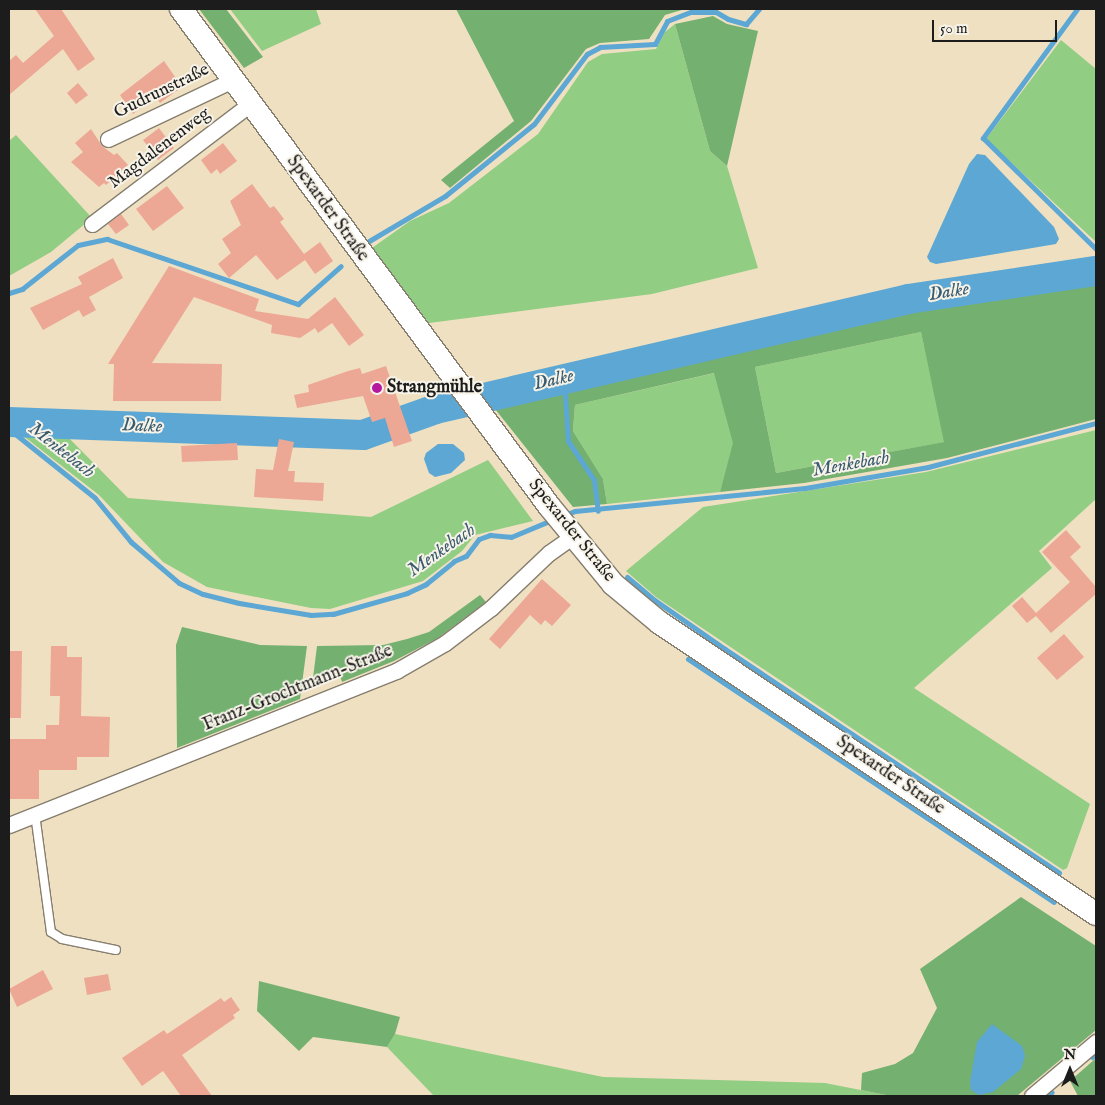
<!DOCTYPE html>
<html>
<head>
<meta charset="utf-8">
<style>
  body { margin:0 }
  #map { position:relative; width:1105px; height:1105px; overflow:hidden; background:#efe0c1; font-family:"IM FELL English",serif }
  div>[style] { position:absolute }
  [style*='--x'] { left:calc(var(--x)*1px); top:calc(var(--y)*1px); width:calc(var(--w)*1px); rotate:calc(var(--a)*1deg) }
  .green>* { inset:0; background:#91cd82 }
  .forest>* { inset:0; background:#74b070 }
  .water>* { inset:0; background:#5ca7d4 }
  .stream>* { height:5px; margin:-2.5px; padding:0 2.5px; transform-origin:2.5px; border-radius:2.5px; background:#5ca7d4 }
  .river>* { height:30px; margin:-15px; padding:0 15px; transform-origin:15px; border-radius:15px; background:#5ca7d4 }
  .building>* { inset:0; background:#eda795 }
  .roads { filter:drop-shadow(1px 0 #867e6e) drop-shadow(-1px 0 #867e6e) drop-shadow(0 1px #867e6e) drop-shadow(0 -1px #867e6e) }
  .service>* { height:8px; margin:-4px; padding:0 4px; transform-origin:4px; border-radius:4px; background:#fff }
  .minor>* { height:15px; margin:-7.5px; padding:0 7.5px; transform-origin:7.5px; border-radius:7.5px; background:#fff }
  .secondary>* { height:22px; margin:-11px; padding:0 11px; transform-origin:11px; border-radius:11px; background:#fff }
  .dots>* { width:14px; height:14px; translate:-50% -50%; box-sizing:border-box; border:2px solid #f7f3e8; border-radius:50% }
  span { translate:-50% -50%; white-space:nowrap; text-align:center; line-height:1.15; -webkit-text-stroke:4px #f7f3e8; paint-order:stroke }
  .street-label { font-size:18px; color:#1c1c1c }
  .poi-label { font-size:18px; color:#1c1c1c; font-weight:700 }
  .left { translate:0 -50%; text-align:left }
  .water-label { font-size:19px; color:#395b6f; font-style:italic }
  .frame { position:absolute; inset:0; border:10px solid #1c1c1c; pointer-events:none }
  .north { position:absolute; left:1045px; top:1045px; width:50px; height:50px; -webkit-text-stroke:4px #f7f3e8; paint-order:stroke; rotate:0deg; font-size:14px; font-weight:700; line-height:20px; text-align:center; color:#1c1c1c }
  .north::after { content:''; display:block; margin:auto; width:18px; height:22px; background:#1c1c1c; clip-path:polygon(50% 0,100% 100%,50% 72%,0 100%) }
  .scale { position:absolute; left:932px; top:20px; width:125px; height:22px; box-sizing:border-box; border:2px solid #1c1c1c; border-top:0; padding-left:6px; font-size:15px; line-height:18px; white-space:nowrap; color:#1c1c1c; -webkit-text-stroke:4px #f7f3e8; paint-order:stroke }
</style>
</head>
<body>
<div id="map">
  <div class="green">
    <div style="clip-path:polygon(230px 9px,316px 9px,321px 24px,262px 51px)"></div>
    <div style="clip-path:polygon(675px 24px,710px 151px,727px 166px,758px 268px,652px 294px,429px 323px,372px 248px,410px 221px,449px 203px,538px 134px,588px 62px,602px 54px,656px 49px,665px 32px)"></div>
    <div style="clip-path:polygon(1061px 40px,1096px 69px,1096px 242px,986px 139px)"></div>
    <div style="clip-path:polygon(16px 135px,92px 218px,51px 252px,9px 276px,9px 141px)"></div>
    <div style="clip-path:polygon(921px 332px,945px 442px,776px 473px,755px 367px)"></div>
    <div style="clip-path:polygon(715px 373px,734px 443px,720px 492px,607px 504px,603px 479px,573px 431px,575px 405px)"></div>
    <div style="clip-path:polygon(60px 429px,128px 498px,371px 517px,488px 460px,533px 521px,475px 535px,462px 551px,423px 581px,330px 609px,311px 608px,207px 587px,163px 562px,99px 495px,17px 431px)"></div>
    <div style="clip-path:polygon(1096px 430px,1096px 499px,1039px 551px,1052px 568px,914px 688px,1090px 804px,1067px 868px,1063px 870px,656px 597px,626px 571px,703px 507px,926px 472px)"></div>
    <div style="clip-path:polygon(395px 1034px,603px 1077px,825px 1083px,891px 1096px,434px 1096px,387px 1047px)"></div>
  </div>
  <div class="forest">
    <div style="clip-path:polygon(199px 9px,226px 9px,263px 57px,244px 68px)"></div>
    <div style="clip-path:polygon(456px 9px,685px 9px,665px 15px,649px 39px,600px 43px,586px 49px,531px 121px,450px 188px,441px 180px,514px 121px)"></div>
    <div style="clip-path:polygon(713px 16px,727px 24px,758px 31px,727px 166px,710px 151px,675px 24px)"></div>
    <div style="clip-path:polygon(evenodd,1085px 277px,1096px 279px,1096px 419px,947px 458px,804px 483px,720px 492px,733px 443px,714px 373px,575px 405px,573px 431px,603px 479px,607px 504px,573px 507px,495px 409px,915px 307px,1085px 277px,921px 332px,944px 442px,776px 473px,755px 367px,921px 332px)"></div>
    <div style="clip-path:polygon(480px 595px,486px 602px,438px 638px,394px 661px,342px 682px,338px 670px,313px 678px,317px 646px,383px 645px,407px 639px,429px 632px)"></div>
    <div style="clip-path:polygon(182px 627px,260px 645px,307px 646px,300px 699px,177px 748px,176px 645px)"></div>
    <div style="clip-path:polygon(1021px 897px,1096px 946px,1096px 1030px,1017px 1096px,891px 1096px,861px 1090px,862px 1073px,895px 1064px,913px 1053px,937px 1008px,920px 969px)"></div>
    <div style="clip-path:polygon(259px 981px,400px 1017px,395px 1034px,387px 1047px,313px 1037px,299px 1051px,257px 1011px)"></div>
    <div style="clip-path:polygon(1095px 1059px,1096px 1096px,1078px 1096px,1070px 1081px)"></div>
  </div>
  <div class="water">
    <div style="clip-path:polygon(977px 154px,985px 155px,1054px 227px,1059px 239px,1056px 244px,936px 264px,930px 262px,927px 257px,969px 164px)"></div>
    <div style="clip-path:polygon(438px 444px,453px 444px,464px 453px,465px 460px,451px 473px,435px 477px,429px 473px,424px 459px,426px 453px)"></div>
    <div style="clip-path:polygon(992px 1024px,1022px 1046px,1025px 1056px,1021px 1069px,993px 1092px,979px 1095px,971px 1090px,970px 1082px,977px 1042px)"></div>
  </div>
  <div class="stream">
    <div style="--x:1077;--y:9;--w:160;--a:126.1"></div>
    <div style="--x:983;--y:138;--w:158;--a:44.5"></div>
    <div style="--x:369;--y:241;--w:88;--a:-30.6"></div>
    <div style="--x:445;--y:196;--w:114;--a:-39"></div>
    <div style="--x:534;--y:124;--w:88;--a:-52.9"></div>
    <div style="--x:587;--y:54;--w:15;--a:-28"></div>
    <div style="--x:600;--y:47;--w:55;--a:-3.1"></div>
    <div style="--x:655;--y:44;--w:26;--a:-62"></div>
    <div style="--x:667;--y:21;--w:26;--a:-21"></div>
    <div style="--x:691;--y:12;--w:25;--a:0"></div>
    <div style="--x:716;--y:12;--w:14;--a:30"></div>
    <div style="--x:728;--y:19;--w:19;--a:16"></div>
    <div style="--x:746;--y:24;--w:20;--a:-49"></div>
    <div style="--x:9;--y:293;--w:14;--a:-17"></div>
    <div style="--x:22;--y:289;--w:71;--a:-38.2"></div>
    <div style="--x:78;--y:245;--w:30;--a:-12"></div>
    <div style="--x:107;--y:239;--w:202;--a:18.8"></div>
    <div style="--x:298;--y:304;--w:57;--a:-41.5"></div>
    <div style="--x:564;--y:380;--w:61;--a:86.2"></div>
    <div style="--x:568;--y:441;--w:47;--a:56.3"></div>
    <div style="--x:594;--y:480;--w:31;--a:83"></div>
    <div style="--x:9;--y:429;--w:110;--a:38.7"></div>
    <div style="--x:95;--y:498;--w:57;--a:50.7"></div>
    <div style="--x:131;--y:542;--w:63;--a:40.5"></div>
    <div style="--x:179;--y:583;--w:26;--a:25"></div>
    <div style="--x:203;--y:594;--w:37;--a:14"></div>
    <div style="--x:239;--y:603;--w:73;--a:9.5"></div>
    <div style="--x:311;--y:615;--w:22;--a:-3"></div>
    <div style="--x:333;--y:614;--w:77;--a:-15.8"></div>
    <div style="--x:407;--y:593;--w:21;--a:-25"></div>
    <div style="--x:426;--y:584;--w:36;--a:-39"></div>
    <div style="--x:454;--y:561;--w:13;--a:-23"></div>
    <div style="--x:466;--y:556;--w:21;--a:-53"></div>
    <div style="--x:479;--y:539;--w:12;--a:-20"></div>
    <div style="--x:490;--y:535;--w:21;--a:5"></div>
    <div style="--x:511;--y:537;--w:47;--a:-22.7"></div>
    <div style="--x:564;--y:515;--w:12;--a:-20"></div>
    <div style="--x:575;--y:511;--w:231;--a:-5.7"></div>
    <div style="--x:805;--y:488;--w:125;--a:-9.7"></div>
    <div style="--x:928;--y:467;--w:174;--a:-14.7"></div>
    <div style="--x:627;--y:577;--w:38;--a:40"></div>
    <div style="--x:656;--y:601;--w:84;--a:34.8"></div>
    <div style="--x:725;--y:649;--w:402;--a:33.8"></div>
    <div style="--x:688;--y:659;--w:439;--a:33.6"></div>
    <div style="--x:1092;--y:1057;--w:5;--a:-37"></div>
    <div style="--x:1047;--y:1096;--w:6;--a:-39"></div>
  </div>
  <div class="river">
    <div style="--x:9;--y:422;--w:354;--a:2.1"></div>
    <div style="--x:363;--y:435;--w:77;--a:-19.6"></div>
    <div style="--x:436;--y:409;--w:485;--a:-13.1"></div>
    <div style="--x:908;--y:299;--w:190;--a:-8.5"></div>
  </div>
  <div class="building">
    <div style="clip-path:polygon(35px 9px,61px 9px,95px 59px,78px 71px,63px 49px,9px 95px,9px 61px,16px 55px,23px 63px,54px 36px)"></div>
    <div style="clip-path:polygon(164px 61px,182px 87px,160px 103px,155px 96px,133px 114px,120px 95px)"></div>
    <div style="clip-path:polygon(78px 83px,88px 95px,76px 104px,67px 93px)"></div>
    <div style="clip-path:polygon(159px 128px,174px 148px,158px 160px,143px 140px)"></div>
    <div style="clip-path:polygon(91px 129px,102px 146px,114px 155px,117px 153px,128px 165px,106px 185px,104px 183px,99px 187px,71px 162px,83px 152px,75px 143px)"></div>
    <div style="clip-path:polygon(223px 143px,237px 161px,220px 174px,217px 169px,211px 174px,201px 160px)"></div>
    <div style="clip-path:polygon(252px 184px,270px 208px,274px 206px,284px 219px,280px 222px,304px 254px,320px 242px,333px 261px,315px 274px,305px 260px,277px 280px,256px 255px,229px 278px,218px 264px,231px 253px,222px 239px,241px 225px,230px 201px)"></div>
    <div style="clip-path:polygon(167px 186px,184px 208px,153px 231px,136px 209px)"></div>
    <div style="clip-path:polygon(121px 214px,129px 225px,116px 234px,108px 224px)"></div>
    <div style="clip-path:polygon(113px 258px,123px 278px,89px 297px,96px 310px,83px 317px,79px 310px,43px 330px,30px 308px,82px 284px,78px 277px)"></div>
    <div style="clip-path:polygon(169px 266px,259px 299px,255px 311px,308px 319px,335px 297px,364px 335px,349px 346px,332px 323px,318px 333px,315px 328px,300px 338px,271px 333px,272px 325px,194px 297px,152px 363px,222px 364px,221px 401px,113px 401px,114px 364px,108px 364px)"></div>
    <div style="clip-path:polygon(386px 366px,412px 441px,394px 447px,385px 418px,372px 422px,363px 396px,297px 408px,294px 395px,309px 392px,308px 385px,348px 371px,360px 368px,362px 374px)"></div>
    <div style="clip-path:polygon(279px 439px,294px 442px,288px 471px,295px 471px,294px 482px,324px 483px,323px 501px,254px 497px,256px 469px,273px 470px)"></div>
    <div style="clip-path:polygon(237px 443px,238px 460px,182px 462px,181px 446px)"></div>
    <div style="clip-path:polygon(1066px 530px,1081px 547px,1070px 557px,1096px 587px,1096px 594px,1051px 633px,1036px 616px,1027px 623px,1012px 606px,1022px 597px,1036px 613px,1070px 582px,1042px 552px)"></div>
    <div style="clip-path:polygon(542px 579px,571px 605px,552px 626px,545px 620px,541px 625px,530px 615px,500px 649px,489px 639px)"></div>
    <div style="clip-path:polygon(1064px 634px,1084px 657px,1057px 680px,1037px 658px)"></div>
    <div style="clip-path:polygon(51px 646px,67px 646px,67px 657px,82px 657px,81px 716px,110px 717px,109px 757px,77px 757px,77px 770px,39px 770px,39px 799px,9px 799px,9px 739px,46px 739px,46px 725px,59px 725px,60px 696px,50px 696px)"></div>
    <div style="clip-path:polygon(9px 651px,22px 651px,21px 718px,9px 718px)"></div>
    <div style="clip-path:polygon(43px 970px,53px 989px,17px 1007px,9px 989px)"></div>
    <div style="clip-path:polygon(108px 974px,111px 990px,87px 995px,84px 978px)"></div>
    <div style="clip-path:polygon(231px 997px,240px 1010px,233px 1015px,235px 1018px,182px 1055px,212px 1096px,181px 1096px,163px 1071px,142px 1086px,122px 1058px,164px 1030px,167px 1034px,221px 998px,224px 1002px)"></div>
  </div>
  <div class="roads">
    <div class="service">
      <div style="--x:35;--y:814;--w:119;--a:82.3"></div>
      <div style="--x:51;--y:932;--w:13;--a:32"></div>
      <div style="--x:62;--y:939;--w:55;--a:11.5"></div>
    </div>
    <div class="minor">
      <div style="--x:108;--y:139;--w:138;--a:-25.3"></div>
      <div style="--x:92;--y:224;--w:198;--a:-37.2"></div>
      <div style="--x:9;--y:825;--w:417;--a:-21.7"></div>
      <div style="--x:396;--y:671;--w:56;--a:-29.7"></div>
      <div style="--x:445;--y:643;--w:58;--a:-37.3"></div>
      <div style="--x:491;--y:608;--w:80;--a:-43.5"></div>
      <div style="--x:549;--y:553;--w:28;--a:-35"></div>
      <div style="--x:1032;--y:1096;--w:84;--a:-40.2"></div>
    </div>
    <div class="secondary">
      <div style="--x:181;--y:9;--w:618;--a:53.48"></div>
      <div style="--x:549;--y:506;--w:101;--a:50.6"></div>
      <div style="--x:613;--y:584;--w:61;--a:39.7"></div>
      <div style="--x:660;--y:623;--w:524;--a:33.72"></div>
    </div>
  </div>
  <div class="dots">
    <div style="left:377px;top:388px;background:#b5179e"></div>
  </div>
  <div class="street-label">
    <span style="left:162px;top:92px;rotate:-26deg">Gudrunstraße</span>
    <span style="left:160px;top:149px;rotate:-37deg">Magdalenenweg</span>
    <span style="left:327px;top:209px;rotate:54deg">Spexarder Straße</span>
    <span style="left:571px;top:531px;rotate:51deg">Spexarder Straße</span>
    <span style="left:298px;top:689px;rotate:-22deg">Franz-Grochtmann-Straße</span>
    <span style="left:890px;top:776px;rotate:34deg">Spexarder Straße</span>
  </div>
  <div class="poi-label">
    <span class="left" style="left:387px;top:388px">Strangmühle</span>
  </div>
  <div class="water-label">
    <span style="left:949px;top:293px;rotate:-9deg">Dalke</span>
    <span style="left:554px;top:381px;rotate:-13deg">Dalke</span>
    <span style="left:142px;top:427px;rotate:2deg">Dalke</span>
    <span style="left:61px;top:451px;rotate:38deg">Menkebach</span>
    <span style="left:851px;top:465px;rotate:-10deg">Menkebach</span>
    <span style="left:442px;top:551px;rotate:-35deg">Menkebach</span>
  </div>
  <div class="frame"></div>
  <div class="north">N</div>
  <div class="scale">50 m</div>
</div>
</body>
</html>
